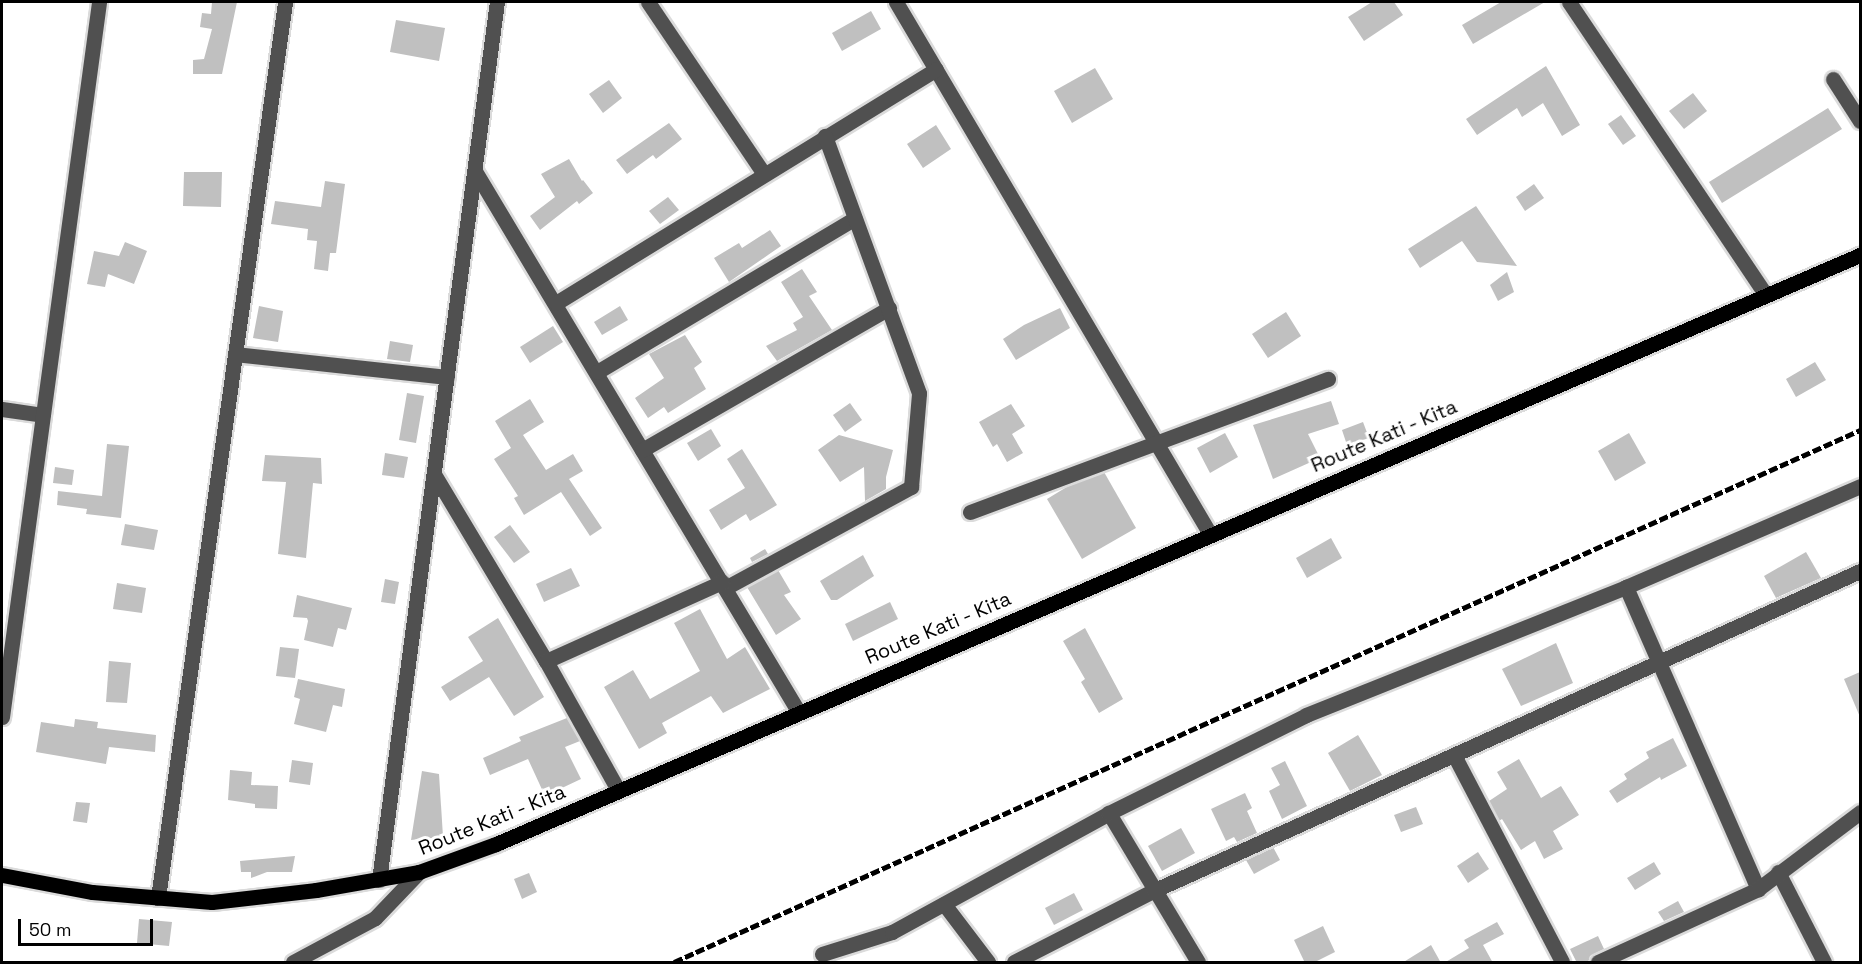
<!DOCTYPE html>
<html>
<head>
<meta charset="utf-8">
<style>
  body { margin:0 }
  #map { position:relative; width:1862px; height:964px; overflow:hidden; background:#fff; font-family:"Space Grotesk",sans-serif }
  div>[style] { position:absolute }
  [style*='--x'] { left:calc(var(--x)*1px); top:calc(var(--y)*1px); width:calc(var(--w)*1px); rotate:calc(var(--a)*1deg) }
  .building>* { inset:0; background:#c0c0c0 }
  .roads { filter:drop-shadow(2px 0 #dbdbdb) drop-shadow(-2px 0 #dbdbdb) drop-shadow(0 2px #dbdbdb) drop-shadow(0 -2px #dbdbdb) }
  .minor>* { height:15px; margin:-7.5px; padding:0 7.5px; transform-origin:7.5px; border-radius:7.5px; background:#505050 }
  .major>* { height:15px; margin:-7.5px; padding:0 7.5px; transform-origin:7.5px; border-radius:7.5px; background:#000 }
  .rail>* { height:4.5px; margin-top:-2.25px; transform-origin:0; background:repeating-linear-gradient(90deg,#000 0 9px,transparent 0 12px) }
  span { translate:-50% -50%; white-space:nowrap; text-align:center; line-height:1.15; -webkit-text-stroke:6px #fff; paint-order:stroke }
  .street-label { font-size:20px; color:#000 }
  .frame { position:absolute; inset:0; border:3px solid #000; pointer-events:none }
  .scale { position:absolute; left:18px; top:919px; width:135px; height:27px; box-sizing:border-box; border:3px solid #000; border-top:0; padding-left:8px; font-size:18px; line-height:21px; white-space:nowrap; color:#000; -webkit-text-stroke:4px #fff; paint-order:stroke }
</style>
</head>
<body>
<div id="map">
  <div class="building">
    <div style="clip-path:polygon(212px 2px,237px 2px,222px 74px,193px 74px,193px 60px,204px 59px,212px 29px,200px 27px,202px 13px,211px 14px)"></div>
    <div style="clip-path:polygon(1372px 2px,1394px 2px,1403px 15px,1364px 41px,1348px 17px)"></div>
    <div style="clip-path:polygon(1501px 2px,1545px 2px,1473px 44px,1462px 25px)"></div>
    <div style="clip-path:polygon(871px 11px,881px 29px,842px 51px,832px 33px)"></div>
    <div style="clip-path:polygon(396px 20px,445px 28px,439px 61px,390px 52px)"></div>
    <div style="clip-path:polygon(1546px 66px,1580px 125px,1562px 136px,1543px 103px,1522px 117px,1517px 108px,1477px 135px,1466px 119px)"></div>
    <div style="clip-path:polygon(1095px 68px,1113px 99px,1072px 123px,1054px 91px)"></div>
    <div style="clip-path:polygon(609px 80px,622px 98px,603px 113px,589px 94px)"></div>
    <div style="clip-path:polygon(1693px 93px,1707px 111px,1684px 129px,1669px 111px)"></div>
    <div style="clip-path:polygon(1828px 108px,1842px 129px,1722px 203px,1709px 182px)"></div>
    <div style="clip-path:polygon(1621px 115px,1636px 136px,1623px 145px,1608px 124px)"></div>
    <div style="clip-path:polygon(669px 123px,682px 139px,656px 159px,653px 155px,627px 174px,616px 160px)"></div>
    <div style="clip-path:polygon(936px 125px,951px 149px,923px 168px,907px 144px)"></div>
    <div style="clip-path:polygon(569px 159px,582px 181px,583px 180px,593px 193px,579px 204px,577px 201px,540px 230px,530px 216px,555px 197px,541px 174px)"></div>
    <div style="clip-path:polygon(184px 172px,222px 172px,221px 207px,183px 206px)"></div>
    <div style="clip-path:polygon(325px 181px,345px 184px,336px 253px,330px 253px,328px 271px,314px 269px,317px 241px,307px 240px,308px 229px,271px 224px,275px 201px,321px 207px)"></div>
    <div style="clip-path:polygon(1534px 184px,1544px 198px,1525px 211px,1516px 197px)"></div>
    <div style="clip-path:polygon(668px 197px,679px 210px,660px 224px,649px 211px)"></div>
    <div style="clip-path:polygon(1476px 206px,1517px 266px,1477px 262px,1462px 241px,1420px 268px,1408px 249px)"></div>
    <div style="clip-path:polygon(770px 230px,781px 246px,729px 282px,714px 258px,739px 243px,742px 248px)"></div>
    <div style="clip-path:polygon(125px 242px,147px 251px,134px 284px,108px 274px,105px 287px,87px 284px,94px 251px,119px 256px)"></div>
    <div style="clip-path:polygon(802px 269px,817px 292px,809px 296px,832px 330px,777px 361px,766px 346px,797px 330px,793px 323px,803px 317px,781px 282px)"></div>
    <div style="clip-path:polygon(1507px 272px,1514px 292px,1498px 301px,1490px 285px)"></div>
    <div style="clip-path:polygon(259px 306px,283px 311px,278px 342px,253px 338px)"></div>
    <div style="clip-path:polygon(620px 306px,628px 320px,602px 335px,594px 322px)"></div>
    <div style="clip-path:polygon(1060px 308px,1070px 328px,1016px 360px,1003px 339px,1024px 325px)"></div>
    <div style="clip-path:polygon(1286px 312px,1301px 336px,1268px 358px,1252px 334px)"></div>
    <div style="clip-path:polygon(553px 326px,563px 342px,530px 363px,520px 347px)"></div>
    <div style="clip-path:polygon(685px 335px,702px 362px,694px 368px,706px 389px,668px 413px,664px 407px,648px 418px,635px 398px,664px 378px,649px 354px)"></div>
    <div style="clip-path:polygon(390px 341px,413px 345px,410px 362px,387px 359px)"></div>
    <div style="clip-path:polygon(1815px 362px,1826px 380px,1796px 397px,1786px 379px)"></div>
    <div style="clip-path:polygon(407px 393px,424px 396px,416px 443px,399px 440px)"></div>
    <div style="clip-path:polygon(530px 399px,544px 422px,523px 435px,546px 470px,573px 454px,583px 471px,569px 479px,602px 528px,590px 536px,561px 492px,524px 515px,514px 498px,518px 496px,494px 459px,511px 448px,495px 421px)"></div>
    <div style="clip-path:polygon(1331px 401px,1339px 424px,1308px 434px,1320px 458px,1273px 479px,1253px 425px)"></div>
    <div style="clip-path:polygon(850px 403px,862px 420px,845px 432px,833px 415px)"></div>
    <div style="clip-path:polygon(1011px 404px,1025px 426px,1012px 434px,1023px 453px,1007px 462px,997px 444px,993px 447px,979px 422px)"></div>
    <div style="clip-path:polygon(1363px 422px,1369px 438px,1347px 445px,1342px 430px)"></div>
    <div style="clip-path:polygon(711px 429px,721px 446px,698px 461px,687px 443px)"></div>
    <div style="clip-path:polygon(1225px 433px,1238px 457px,1210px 473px,1197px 448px)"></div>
    <div style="clip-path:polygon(1629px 433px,1646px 463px,1615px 481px,1598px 451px)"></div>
    <div style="clip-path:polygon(839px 435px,893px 450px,886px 477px,886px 489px,865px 501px,864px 467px,840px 482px,818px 450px)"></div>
    <div style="clip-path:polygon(107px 444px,129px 446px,121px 518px,86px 514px,87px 509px,57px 505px,58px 491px,102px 496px)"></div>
    <div style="clip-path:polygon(742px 449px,777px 505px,750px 521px,746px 514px,721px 530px,709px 510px,745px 488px,727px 459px)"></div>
    <div style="clip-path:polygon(385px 453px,408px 457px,404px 478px,382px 475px)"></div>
    <div style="clip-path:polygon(265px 455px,321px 458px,322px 484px,313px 483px,306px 558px,278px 554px,286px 482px,262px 481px)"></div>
    <div style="clip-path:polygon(55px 467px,74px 470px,72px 485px,53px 483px)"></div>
    <div style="clip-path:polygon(1104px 472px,1136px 528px,1082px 559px,1047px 499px,1070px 485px)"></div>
    <div style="clip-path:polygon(125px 524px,158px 530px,154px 550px,121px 545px)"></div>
    <div style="clip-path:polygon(510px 525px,530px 552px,514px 563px,494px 537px)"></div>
    <div style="clip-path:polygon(1331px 538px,1342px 558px,1307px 578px,1296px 558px)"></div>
    <div style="clip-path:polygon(765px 549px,768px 554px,752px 562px,750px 558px)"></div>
    <div style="clip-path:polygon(1806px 552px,1821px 578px,1776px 598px,1764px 576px)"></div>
    <div style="clip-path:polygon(863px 555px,874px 576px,837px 600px,831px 600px,820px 581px)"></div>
    <div style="clip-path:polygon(571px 568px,580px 586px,544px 602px,536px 584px)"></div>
    <div style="clip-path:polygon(778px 570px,791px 592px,784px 595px,801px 619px,776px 635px,747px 587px)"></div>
    <div style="clip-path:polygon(385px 579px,399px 582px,395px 604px,381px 602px)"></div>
    <div style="clip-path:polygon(117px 583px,146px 588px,142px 613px,113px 609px)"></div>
    <div style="clip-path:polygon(297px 595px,352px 608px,346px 630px,338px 628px,333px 647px,304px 640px,308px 621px,307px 618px,293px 617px)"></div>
    <div style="clip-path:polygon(890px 602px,898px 619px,853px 641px,845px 624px)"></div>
    <div style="clip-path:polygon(700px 609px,727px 659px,745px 647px,770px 689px,723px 713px,711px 696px,662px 723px,667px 733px,639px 749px,604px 687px,633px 670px,650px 699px,700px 671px,674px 623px)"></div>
    <div style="clip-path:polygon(498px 618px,544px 697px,514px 716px,489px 677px,450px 701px,441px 687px,483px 661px,468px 637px)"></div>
    <div style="clip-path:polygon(1085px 628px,1123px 699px,1099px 713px,1081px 682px,1085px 679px,1063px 641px)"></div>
    <div style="clip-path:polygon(1556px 643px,1573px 683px,1521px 706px,1502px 669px)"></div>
    <div style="clip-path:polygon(280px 647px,299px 649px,295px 678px,276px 676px)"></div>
    <div style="clip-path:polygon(109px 661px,131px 663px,127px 703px,106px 702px)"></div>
    <div style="clip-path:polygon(1860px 672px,1860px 717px,1844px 679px)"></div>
    <div style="clip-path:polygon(298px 679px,345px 689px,342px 707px,333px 705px,326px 732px,294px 724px,300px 699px,294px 697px)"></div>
    <div style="clip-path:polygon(567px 718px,580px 741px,565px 747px,581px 779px,545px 796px,528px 759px,490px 775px,483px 758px,521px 741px,519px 737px)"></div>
    <div style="clip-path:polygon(75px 719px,98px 722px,97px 728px,156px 735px,155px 752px,109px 747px,106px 764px,36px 752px,41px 722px,74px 727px)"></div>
    <div style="clip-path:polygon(1358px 735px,1382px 775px,1350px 791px,1328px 753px)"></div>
    <div style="clip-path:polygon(1673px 738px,1687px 766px,1661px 780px,1660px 777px,1617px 803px,1609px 791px,1627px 779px,1624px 774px,1649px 758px,1646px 752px)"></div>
    <div style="clip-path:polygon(1519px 759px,1541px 798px,1561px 786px,1579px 815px,1553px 831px,1563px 849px,1544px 859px,1535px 841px,1521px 850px,1502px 819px,1499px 821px,1489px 801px,1507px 789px,1497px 772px)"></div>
    <div style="clip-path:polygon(292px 760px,313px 763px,310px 785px,289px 782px)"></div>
    <div style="clip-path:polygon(1285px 761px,1307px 806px,1282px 819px,1269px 791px,1280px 785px,1271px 768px)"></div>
    <div style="clip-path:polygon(230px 770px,252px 772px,251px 785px,278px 786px,277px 809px,255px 808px,255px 804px,228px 800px)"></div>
    <div style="clip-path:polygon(422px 771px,439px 774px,443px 837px,411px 840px)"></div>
    <div style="clip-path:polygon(1245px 793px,1252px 808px,1247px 811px,1257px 833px,1237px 842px,1234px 837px,1226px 841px,1211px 809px)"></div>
    <div style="clip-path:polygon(76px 802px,90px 803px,87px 823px,73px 821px)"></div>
    <div style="clip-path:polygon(1416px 807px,1423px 824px,1401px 832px,1394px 815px)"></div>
    <div style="clip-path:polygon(1181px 828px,1195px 853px,1162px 871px,1148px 846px)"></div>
    <div style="clip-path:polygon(1273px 847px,1280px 860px,1254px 874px,1246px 860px)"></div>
    <div style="clip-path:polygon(1478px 852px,1489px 869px,1468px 883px,1457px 866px)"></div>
    <div style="clip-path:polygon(295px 856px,292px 872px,267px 872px,251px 878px,251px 872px,241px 872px,240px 861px)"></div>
    <div style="clip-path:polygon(1654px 862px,1661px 874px,1635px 890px,1627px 878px)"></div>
    <div style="clip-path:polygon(529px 873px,537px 892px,522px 899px,514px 879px)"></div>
    <div style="clip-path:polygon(1074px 893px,1083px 910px,1054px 925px,1045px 908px)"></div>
    <div style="clip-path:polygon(1678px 901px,1684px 912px,1664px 921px,1658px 912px)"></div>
    <div style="clip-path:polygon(139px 919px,172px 922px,169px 946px,137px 943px)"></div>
    <div style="clip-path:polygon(1497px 922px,1504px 934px,1483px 945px,1493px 963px,1444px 963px,1469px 948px,1464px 940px)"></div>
    <div style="clip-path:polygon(1323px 926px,1335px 952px,1313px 963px,1305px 963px,1294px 940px)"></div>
    <div style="clip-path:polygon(1598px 936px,1604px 949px,1590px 956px,1588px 963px,1577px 963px,1570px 949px)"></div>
    <div style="clip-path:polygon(1431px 945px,1441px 963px,1402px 963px)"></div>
  </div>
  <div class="roads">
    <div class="minor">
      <div style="--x:648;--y:2;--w:207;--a:56"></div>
      <div style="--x:896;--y:2;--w:618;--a:59.45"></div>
      <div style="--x:1569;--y:2;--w:353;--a:56.1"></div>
      <div style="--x:1833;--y:79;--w:50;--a:57.3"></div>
      <div style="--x:475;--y:171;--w:629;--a:59.11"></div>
      <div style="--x:556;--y:303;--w:446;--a:-31.6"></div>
      <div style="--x:235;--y:354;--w:213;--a:6.2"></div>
      <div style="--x:597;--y:372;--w:300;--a:-30.8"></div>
      <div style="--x:2;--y:409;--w:41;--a:8.3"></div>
      <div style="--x:642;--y:450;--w:285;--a:-29.9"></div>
      <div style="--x:434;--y:474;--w:218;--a:59.1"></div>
      <div style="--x:546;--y:661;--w:148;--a:60.8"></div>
      <div style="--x:970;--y:512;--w:382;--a:-20.4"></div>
      <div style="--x:1626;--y:587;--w:330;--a:66.4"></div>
      <div style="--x:725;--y:588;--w:212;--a:-28.5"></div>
      <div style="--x:911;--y:487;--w:94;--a:-85.1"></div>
      <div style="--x:919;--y:393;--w:274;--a:-110.1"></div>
      <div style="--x:546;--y:661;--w:193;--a:-24.2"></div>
      <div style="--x:2;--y:717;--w:722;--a:-82.27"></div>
      <div style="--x:1454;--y:755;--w:233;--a:62.4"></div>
      <div style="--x:1778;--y:872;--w:101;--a:62.9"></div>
      <div style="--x:379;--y:880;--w:886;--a:-82.35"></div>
      <div style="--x:158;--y:898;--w:905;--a:-81.93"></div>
      <div style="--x:944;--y:904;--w:73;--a:52.8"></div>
      <div style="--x:822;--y:954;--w:73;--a:-17.4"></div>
      <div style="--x:892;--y:932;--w:247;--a:-28.7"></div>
      <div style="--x:293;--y:962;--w:93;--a:-28.2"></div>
      <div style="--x:375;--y:918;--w:64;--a:-46.3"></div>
      <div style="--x:1014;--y:962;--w:158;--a:-27.1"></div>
      <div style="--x:1155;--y:890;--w:774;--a:-24.35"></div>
      <div style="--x:1198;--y:962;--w:174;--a:-120.9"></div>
      <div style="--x:1109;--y:813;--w:220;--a:-26.4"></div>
      <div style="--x:1306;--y:715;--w:345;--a:-21.8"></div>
      <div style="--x:1626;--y:587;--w:255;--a:-23.3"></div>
      <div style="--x:1598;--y:962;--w:176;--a:-24.5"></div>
      <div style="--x:1758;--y:889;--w:128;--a:-37"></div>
    </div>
    <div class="major">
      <div style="--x:2;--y:875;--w:92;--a:10.7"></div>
      <div style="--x:92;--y:892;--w:120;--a:4.8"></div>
      <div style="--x:212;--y:902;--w:105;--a:-6.6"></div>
      <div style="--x:316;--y:890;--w:105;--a:-9.9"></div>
      <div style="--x:419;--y:872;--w:82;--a:-20"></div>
      <div style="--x:496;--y:844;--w:1486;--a:-23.36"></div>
    </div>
  </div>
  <div class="rail">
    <div style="--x:674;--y:962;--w:1300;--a:-24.16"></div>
  </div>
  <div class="street-label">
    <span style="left:1384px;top:436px;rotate:-23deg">Route Kati - Kita</span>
    <span style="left:938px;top:628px;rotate:-23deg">Route Kati - Kita</span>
    <span style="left:492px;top:820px;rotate:-22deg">Route Kati - Kita</span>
  </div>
  <div class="frame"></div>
  <div class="scale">50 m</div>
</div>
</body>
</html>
